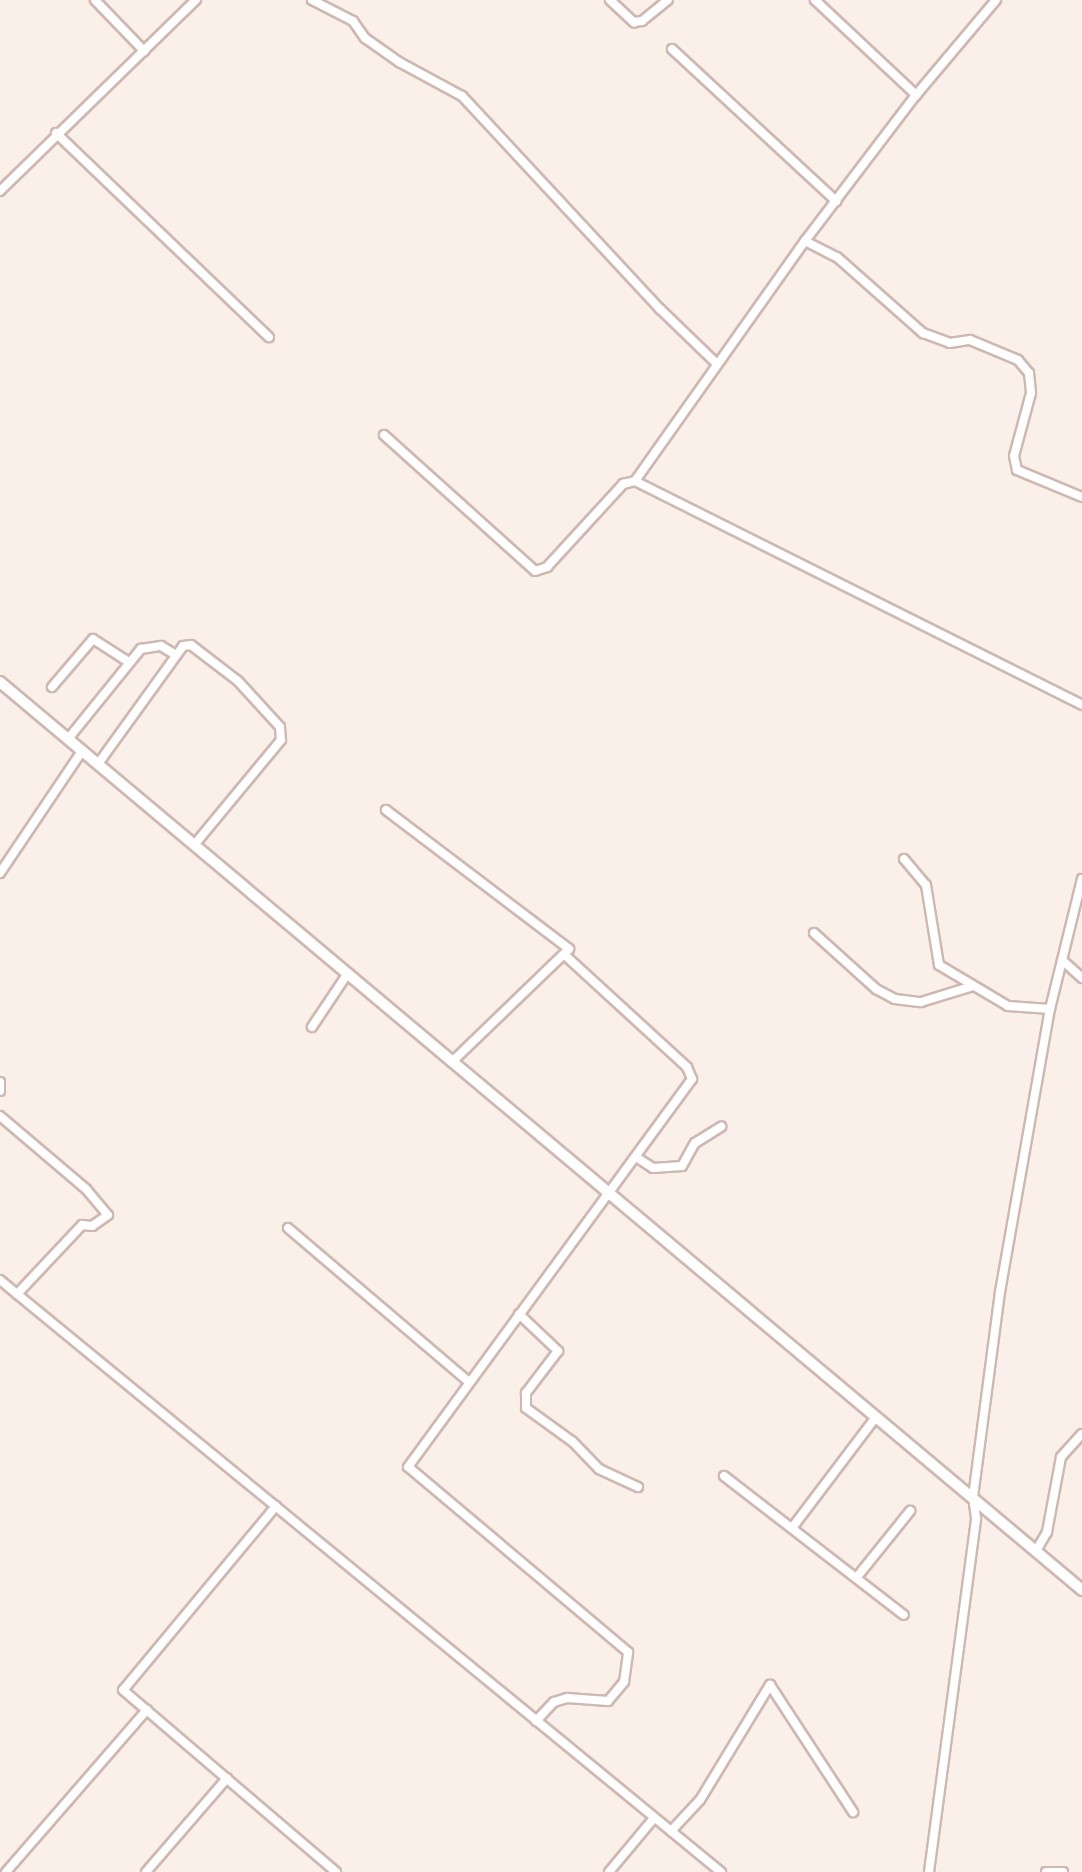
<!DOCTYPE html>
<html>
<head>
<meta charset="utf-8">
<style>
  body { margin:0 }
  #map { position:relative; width:1082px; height:1872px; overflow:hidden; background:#fbefe9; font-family:Manrope,sans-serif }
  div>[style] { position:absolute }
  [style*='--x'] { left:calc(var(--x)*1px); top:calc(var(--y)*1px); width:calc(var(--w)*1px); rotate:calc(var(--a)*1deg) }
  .roads { filter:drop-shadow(2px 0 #ceb8b2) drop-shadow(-2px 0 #ceb8b2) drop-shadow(0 2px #ceb8b2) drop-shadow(0 -2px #ceb8b2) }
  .minor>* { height:8px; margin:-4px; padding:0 4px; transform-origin:4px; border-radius:4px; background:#fff }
  .tertiary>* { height:10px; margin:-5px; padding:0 5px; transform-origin:5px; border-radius:5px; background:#fff }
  span { translate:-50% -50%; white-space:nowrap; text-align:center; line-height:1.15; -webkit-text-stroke:5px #fef4ef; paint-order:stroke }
</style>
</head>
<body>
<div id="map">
  <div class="roads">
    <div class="minor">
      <div style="--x:95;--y:0;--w:71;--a:46.1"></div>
      <div style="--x:312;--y:0;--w:46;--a:27.1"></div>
      <div style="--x:353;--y:21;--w:21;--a:55"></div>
      <div style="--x:365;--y:38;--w:42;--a:35.2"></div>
      <div style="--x:399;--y:62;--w:72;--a:28.4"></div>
      <div style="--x:462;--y:96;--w:291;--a:47.1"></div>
      <div style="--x:660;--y:309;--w:78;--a:44"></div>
      <div style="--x:610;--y:0;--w:33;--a:43"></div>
      <div style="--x:634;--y:22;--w:8;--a:-7"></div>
      <div style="--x:642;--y:21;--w:33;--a:-39"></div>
      <div style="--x:815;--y:0;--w:139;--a:43.2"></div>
      <div style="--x:672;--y:49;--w:224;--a:42.8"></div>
      <div style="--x:56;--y:133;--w:295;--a:43.8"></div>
      <div style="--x:0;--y:191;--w:274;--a:-44.3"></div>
      <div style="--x:805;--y:241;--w:36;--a:27"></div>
      <div style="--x:837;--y:257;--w:115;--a:41.5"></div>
      <div style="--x:923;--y:333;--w:29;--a:20"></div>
      <div style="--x:950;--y:343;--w:20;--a:-9"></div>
      <div style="--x:970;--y:340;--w:52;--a:22.6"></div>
      <div style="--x:1018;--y:360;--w:17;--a:50"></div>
      <div style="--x:1029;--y:373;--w:20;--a:84"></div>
      <div style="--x:1031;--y:393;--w:65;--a:105.1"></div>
      <div style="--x:1014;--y:456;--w:14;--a:78"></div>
      <div style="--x:1017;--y:470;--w:70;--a:22.6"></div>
      <div style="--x:384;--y:435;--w:203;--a:42"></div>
      <div style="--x:535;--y:571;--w:13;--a:-18"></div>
      <div style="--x:547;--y:567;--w:113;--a:-47.5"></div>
      <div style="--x:623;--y:484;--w:12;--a:-14"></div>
      <div style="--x:635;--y:481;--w:500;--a:26.6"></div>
      <div style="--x:635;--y:481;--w:294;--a:-54.7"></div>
      <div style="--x:805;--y:241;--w:183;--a:-52.8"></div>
      <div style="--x:916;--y:95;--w:124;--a:-49.9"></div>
      <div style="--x:52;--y:687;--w:63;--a:-49.5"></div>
      <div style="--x:93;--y:639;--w:40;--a:32.9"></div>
      <div style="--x:68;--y:739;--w:116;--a:-51"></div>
      <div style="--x:141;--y:649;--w:20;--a:-9"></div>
      <div style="--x:161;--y:646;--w:17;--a:31"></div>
      <div style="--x:98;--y:764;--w:145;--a:-54.2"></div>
      <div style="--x:183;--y:646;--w:8;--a:-7"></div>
      <div style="--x:191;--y:645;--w:59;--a:37.5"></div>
      <div style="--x:238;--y:681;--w:62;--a:47.6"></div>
      <div style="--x:280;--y:727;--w:13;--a:86"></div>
      <div style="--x:281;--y:740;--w:135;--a:129.6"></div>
      <div style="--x:386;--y:810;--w:230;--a:37.2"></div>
      <div style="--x:569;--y:949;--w:163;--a:136"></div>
      <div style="--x:904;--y:859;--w:34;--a:50"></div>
      <div style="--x:926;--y:885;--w:81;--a:80.8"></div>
      <div style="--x:939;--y:965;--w:80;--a:30.7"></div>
      <div style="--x:1008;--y:1006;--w:42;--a:4.1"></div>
      <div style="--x:0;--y:873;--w:147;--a:-56.1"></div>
      <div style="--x:814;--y:933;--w:84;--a:42.1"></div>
      <div style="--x:876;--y:989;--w:21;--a:28"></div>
      <div style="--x:895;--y:999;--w:26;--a:7"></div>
      <div style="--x:921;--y:1002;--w:54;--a:-17.1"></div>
      <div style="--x:1062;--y:960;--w:27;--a:42"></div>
      <div style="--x:312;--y:1027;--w:65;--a:-56.3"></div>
      <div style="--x:0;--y:1082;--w:9;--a:90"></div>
      <div style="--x:0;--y:1116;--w:113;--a:40.3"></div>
      <div style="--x:86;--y:1189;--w:34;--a:50"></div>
      <div style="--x:108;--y:1215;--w:19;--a:145"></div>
      <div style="--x:92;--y:1226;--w:10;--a:-174"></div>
      <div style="--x:82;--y:1225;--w:95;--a:133.3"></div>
      <div style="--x:636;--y:1157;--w:20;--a:33"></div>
      <div style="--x:653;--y:1168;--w:29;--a:-4"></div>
      <div style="--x:682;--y:1166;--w:26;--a:-61"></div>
      <div style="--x:695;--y:1143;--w:31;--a:-32"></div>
      <div style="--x:288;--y:1228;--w:238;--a:40.4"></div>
      <div style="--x:0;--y:1280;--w:933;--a:39.39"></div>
      <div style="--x:519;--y:1314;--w:54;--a:43.5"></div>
      <div style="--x:558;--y:1351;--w:53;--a:127.3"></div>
      <div style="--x:526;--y:1393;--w:15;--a:90"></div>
      <div style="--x:526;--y:1408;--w:58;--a:35.9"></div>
      <div style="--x:573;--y:1442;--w:37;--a:46"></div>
      <div style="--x:599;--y:1469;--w:43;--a:24.8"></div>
      <div style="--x:724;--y:1476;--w:227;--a:37.7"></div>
      <div style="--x:276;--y:1506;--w:239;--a:129.7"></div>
      <div style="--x:123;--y:1690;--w:280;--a:40.5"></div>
      <div style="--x:792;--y:1528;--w:139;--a:-52.9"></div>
      <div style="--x:1036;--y:1551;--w:22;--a:-60"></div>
      <div style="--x:1047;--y:1532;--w:76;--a:-79.4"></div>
      <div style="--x:1061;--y:1457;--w:31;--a:-48"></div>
      <div style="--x:857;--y:1577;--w:85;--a:-51.2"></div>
      <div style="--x:536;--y:1721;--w:26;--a:-47"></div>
      <div style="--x:554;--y:1702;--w:14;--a:-17"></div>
      <div style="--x:567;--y:1698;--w:41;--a:4.2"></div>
      <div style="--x:608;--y:1701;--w:25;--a:-50"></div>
      <div style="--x:624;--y:1682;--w:30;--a:-82"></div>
      <div style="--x:628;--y:1652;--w:287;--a:-139.9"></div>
      <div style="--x:408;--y:1467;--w:481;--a:-53.8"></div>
      <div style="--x:692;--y:1079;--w:13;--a:-113"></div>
      <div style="--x:687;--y:1067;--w:164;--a:-137.5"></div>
      <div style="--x:671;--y:1831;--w:42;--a:-46.9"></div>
      <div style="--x:700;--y:1800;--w:135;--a:-58.7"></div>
      <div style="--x:770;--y:1685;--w:152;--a:56.8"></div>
      <div style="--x:6;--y:1872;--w:215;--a:-49"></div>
      <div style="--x:146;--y:1872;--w:124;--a:-49.2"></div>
      <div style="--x:609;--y:1872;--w:70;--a:-50.2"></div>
      <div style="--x:929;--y:1872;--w:357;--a:-82.4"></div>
      <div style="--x:976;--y:1518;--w:21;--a:-98"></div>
      <div style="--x:973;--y:1497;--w:207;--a:-82.5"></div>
      <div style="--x:1000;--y:1292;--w:287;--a:-80"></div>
      <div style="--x:1050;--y:1009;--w:134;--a:-76.2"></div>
      <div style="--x:1046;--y:1872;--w:17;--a:0"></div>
    </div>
    <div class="tertiary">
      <div style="--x:0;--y:682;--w:1413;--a:40"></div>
    </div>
  </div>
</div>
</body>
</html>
